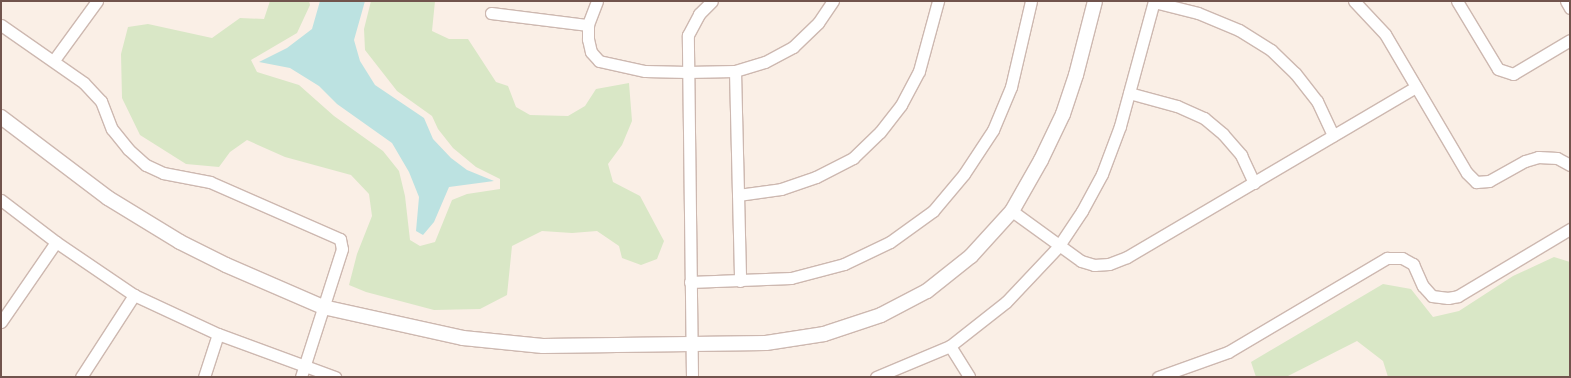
<!DOCTYPE html>
<html>
<head>
<meta charset="utf-8">
<style>
  body { margin:0 }
  #map { position:relative; width:1571px; height:378px; overflow:hidden; background:#faefe6; font-family:"Nunito Sans",sans-serif }
  div>[style] { position:absolute }
  [style*='--x'] { left:calc(var(--x)*1px); top:calc(var(--y)*1px); width:calc(var(--w)*1px); rotate:calc(var(--a)*1deg) }
  .green>* { inset:0; background:#d9e7c6 }
  .water>* { inset:0; background:#bce2e1 }
  .roads { filter:drop-shadow(1px 0 #cdb8b0) drop-shadow(-1px 0 #cdb8b0) drop-shadow(0 1px #cdb8b0) drop-shadow(0 -1px #cdb8b0) }
  .minor>* { height:11px; margin:-5.5px; padding:0 5.5px; transform-origin:5.5px; border-radius:5.5px; background:#fff }
  .tertiary>* { height:14px; margin:-7px; padding:0 7px; transform-origin:7px; border-radius:7px; background:#fff }
  span { translate:-50% -50%; white-space:nowrap; text-align:center; line-height:1.15; -webkit-text-stroke:5px #fdf4ec; paint-order:stroke }
  .frame { position:absolute; inset:0; border:2px solid #71544d; pointer-events:none }
</style>
</head>
<body>
<div id="map">
  <div class="green">
    <div style="clip-path:polygon(270px 1px,309px 1px,310px 5px,297px 33px,251px 60px,257px 72px,299px 85px,334px 116px,383px 151px,399px 171px,405px 196px,410px 240px,420px 246px,435px 242px,452px 200px,467px 194px,500px 189px,500px 179px,476px 167px,453px 148px,438px 129px,432px 116px,397px 91px,365px 50px,364px 29px,371px 1px,435px 1px,432px 31px,449px 39px,468px 39px,496px 82px,508px 86px,516px 107px,530px 115px,568px 116px,585px 106px,596px 89px,629px 83px,632px 121px,622px 145px,608px 164px,613px 182px,640px 196px,664px 241px,657px 259px,641px 265px,622px 258px,619px 246px,597px 231px,572px 233px,542px 231px,512px 246px,507px 295px,480px 309px,434px 310px,366px 292px,349px 285px,357px 254px,372px 216px,369px 194px,351px 175px,285px 157px,247px 140px,230px 152px,219px 167px,186px 164px,140px 135px,122px 98px,121px 54px,128px 27px,148px 24px,212px 38px,240px 18px,264px 19px)"></div>
    <div style="clip-path:polygon(1554px 257px,1570px 262px,1570px 377px,1388px 377px,1383px 361px,1357px 341px,1286px 377px,1256px 377px,1251px 362px,1383px 284px,1411px 289px,1433px 317px,1459px 311px,1513px 276px)"></div>
  </div>
  <div class="water">
    <div style="clip-path:polygon(320px 1px,365px 1px,354px 40px,360px 61px,375px 85px,424px 118px,433px 139px,451px 158px,467px 170px,494px 181px,449px 187px,434px 222px,423px 235px,416px 231px,419px 197px,409px 172px,392px 143px,337px 104px,319px 86px,290px 68px,259px 62px,287px 48px,312px 29px)"></div>
  </div>
  <div class="roads">
    <div class="minor">
      <div style="--x:597;--y:1;--w:26;--a:111"></div>
      <div style="--x:588;--y:25;--w:14;--a:90"></div>
      <div style="--x:588;--y:39;--w:13;--a:77"></div>
      <div style="--x:591;--y:52;--w:12;--a:48"></div>
      <div style="--x:599;--y:61;--w:47;--a:12.3"></div>
      <div style="--x:645;--y:71;--w:42;--a:1.4"></div>
      <div style="--x:687;--y:72;--w:48;--a:-1.2"></div>
      <div style="--x:735;--y:71;--w:31;--a:-17"></div>
      <div style="--x:765;--y:62;--w:32;--a:-28"></div>
      <div style="--x:793;--y:47;--w:35;--a:-44"></div>
      <div style="--x:818;--y:23;--w:27;--a:-56"></div>
      <div style="--x:1354;--y:1;--w:45;--a:46.8"></div>
      <div style="--x:1385;--y:34;--w:161;--a:59.5"></div>
      <div style="--x:1467;--y:173;--w:13;--a:45"></div>
      <div style="--x:1476;--y:182;--w:13;--a:-4"></div>
      <div style="--x:1489;--y:181;--w:41;--a:-29.1"></div>
      <div style="--x:1525;--y:161;--w:14;--a:-17"></div>
      <div style="--x:1538;--y:157;--w:19;--a:3"></div>
      <div style="--x:1557;--y:158;--w:15;--a:28"></div>
      <div style="--x:1457;--y:1;--w:79;--a:58.9"></div>
      <div style="--x:1498;--y:69;--w:16;--a:18"></div>
      <div style="--x:1513;--y:74;--w:66;--a:-30.8"></div>
      <div style="--x:1566;--y:1;--w:8;--a:60"></div>
      <div style="--x:1154;--y:2;--w:45;--a:14"></div>
      <div style="--x:1198;--y:13;--w:44;--a:22.5"></div>
      <div style="--x:1239;--y:30;--w:38;--a:32"></div>
      <div style="--x:1271;--y:50;--w:33;--a:44"></div>
      <div style="--x:1295;--y:73;--w:36;--a:52"></div>
      <div style="--x:1317;--y:101;--w:38;--a:65"></div>
      <div style="--x:491;--y:13;--w:98;--a:7.1"></div>
      <div style="--x:1;--y:25;--w:101;--a:34.9"></div>
      <div style="--x:84;--y:83;--w:25;--a:47"></div>
      <div style="--x:101;--y:101;--w:30;--a:69"></div>
      <div style="--x:112;--y:129;--w:26;--a:51"></div>
      <div style="--x:128;--y:149;--w:24;--a:42"></div>
      <div style="--x:146;--y:165;--w:19;--a:25"></div>
      <div style="--x:163;--y:173;--w:48;--a:10.8"></div>
      <div style="--x:210;--y:182;--w:142;--a:23.7"></div>
      <div style="--x:340;--y:239;--w:10;--a:79"></div>
      <div style="--x:342;--y:249;--w:134;--a:107.8"></div>
      <div style="--x:54;--y:60;--w:73;--a:-53.9"></div>
      <div style="--x:735;--y:71;--w:210;--a:88.6"></div>
      <div style="--x:1129;--y:93;--w:50;--a:15.2"></div>
      <div style="--x:1177;--y:106;--w:30;--a:24"></div>
      <div style="--x:1204;--y:118;--w:25;--a:40"></div>
      <div style="--x:1223;--y:134;--w:28;--a:49"></div>
      <div style="--x:1241;--y:155;--w:31;--a:65"></div>
      <div style="--x:738;--y:195;--w:43;--a:-7.9"></div>
      <div style="--x:781;--y:189;--w:37;--a:-19"></div>
      <div style="--x:816;--y:177;--w:42;--a:-27.2"></div>
      <div style="--x:853;--y:158;--w:37;--a:-44"></div>
      <div style="--x:880;--y:132;--w:34;--a:-52"></div>
      <div style="--x:901;--y:105;--w:38;--a:-62"></div>
      <div style="--x:919;--y:71;--w:73;--a:-74.8"></div>
      <div style="--x:1;--y:200;--w:69;--a:37.4"></div>
      <div style="--x:56;--y:242;--w:94;--a:34.2"></div>
      <div style="--x:134;--y:295;--w:93;--a:24.9"></div>
      <div style="--x:218;--y:334;--w:125;--a:20.2"></div>
      <div style="--x:1012;--y:211;--w:85;--a:35.9"></div>
      <div style="--x:1081;--y:261;--w:14;--a:17"></div>
      <div style="--x:1094;--y:265;--w:15;--a:-4"></div>
      <div style="--x:1109;--y:264;--w:19;--a:-21"></div>
      <div style="--x:1127;--y:257;--w:335;--a:-30.5"></div>
      <div style="--x:690;--y:282;--w:101;--a:-2.3"></div>
      <div style="--x:791;--y:278;--w:55;--a:-14.8"></div>
      <div style="--x:844;--y:264;--w:51;--a:-25.6"></div>
      <div style="--x:890;--y:242;--w:53;--a:-35.8"></div>
      <div style="--x:933;--y:211;--w:48;--a:-50"></div>
      <div style="--x:964;--y:174;--w:53;--a:-56.6"></div>
      <div style="--x:993;--y:130;--w:47;--a:-67.3"></div>
      <div style="--x:1011;--y:87;--w:88;--a:-76.9"></div>
      <div style="--x:1;--y:322;--w:97;--a:-55.5"></div>
      <div style="--x:950;--y:346;--w:36;--a:58"></div>
      <div style="--x:81;--y:377;--w:98;--a:-57.1"></div>
      <div style="--x:204;--y:377;--w:45;--a:-72"></div>
      <div style="--x:692;--y:377;--w:342;--a:-90.7"></div>
      <div style="--x:688;--y:35;--w:24;--a:-62"></div>
      <div style="--x:699;--y:14;--w:18;--a:-45"></div>
      <div style="--x:876;--y:377;--w:80;--a:-22.7"></div>
      <div style="--x:950;--y:346;--w:71;--a:-38.2"></div>
      <div style="--x:1006;--y:302;--w:76;--a:-46.6"></div>
      <div style="--x:1058;--y:247;--w:43;--a:-56.3"></div>
      <div style="--x:1082;--y:211;--w:42;--a:-61.6"></div>
      <div style="--x:1102;--y:174;--w:51;--a:-69.4"></div>
      <div style="--x:1120;--y:126;--w:130;--a:-74.8"></div>
      <div style="--x:1158;--y:377;--w:74;--a:-19.7"></div>
      <div style="--x:1228;--y:352;--w:185;--a:-30.6"></div>
      <div style="--x:1387;--y:258;--w:15;--a:0"></div>
      <div style="--x:1402;--y:258;--w:13;--a:29"></div>
      <div style="--x:1413;--y:264;--w:24;--a:66"></div>
      <div style="--x:1423;--y:286;--w:13;--a:48"></div>
      <div style="--x:1432;--y:296;--w:16;--a:7"></div>
      <div style="--x:1448;--y:298;--w:10;--a:-11"></div>
      <div style="--x:1458;--y:296;--w:131;--a:-30.9"></div>
    </div>
    <div class="tertiary">
      <div style="--x:1;--y:117;--w:134;--a:37.1"></div>
      <div style="--x:108;--y:198;--w:84;--a:31.4"></div>
      <div style="--x:180;--y:242;--w:51;--a:26.6"></div>
      <div style="--x:226;--y:265;--w:106;--a:23.4"></div>
      <div style="--x:323;--y:307;--w:143;--a:12.5"></div>
      <div style="--x:463;--y:338;--w:80;--a:5.7"></div>
      <div style="--x:543;--y:346;--w:223;--a:-0.8"></div>
      <div style="--x:766;--y:343;--w:59;--a:-8.8"></div>
      <div style="--x:824;--y:334;--w:60;--a:-18.4"></div>
      <div style="--x:881;--y:315;--w:52;--a:-27.6"></div>
      <div style="--x:927;--y:291;--w:56;--a:-38.5"></div>
      <div style="--x:971;--y:256;--w:61;--a:-47.7"></div>
      <div style="--x:1012;--y:211;--w:59;--a:-60.4"></div>
      <div style="--x:1041;--y:160;--w:51;--a:-64.4"></div>
      <div style="--x:1063;--y:114;--w:41;--a:-71.6"></div>
      <div style="--x:1076;--y:75;--w:76;--a:-75.6"></div>
    </div>
  </div>
  <div class="frame"></div>
</div>
</body>
</html>
